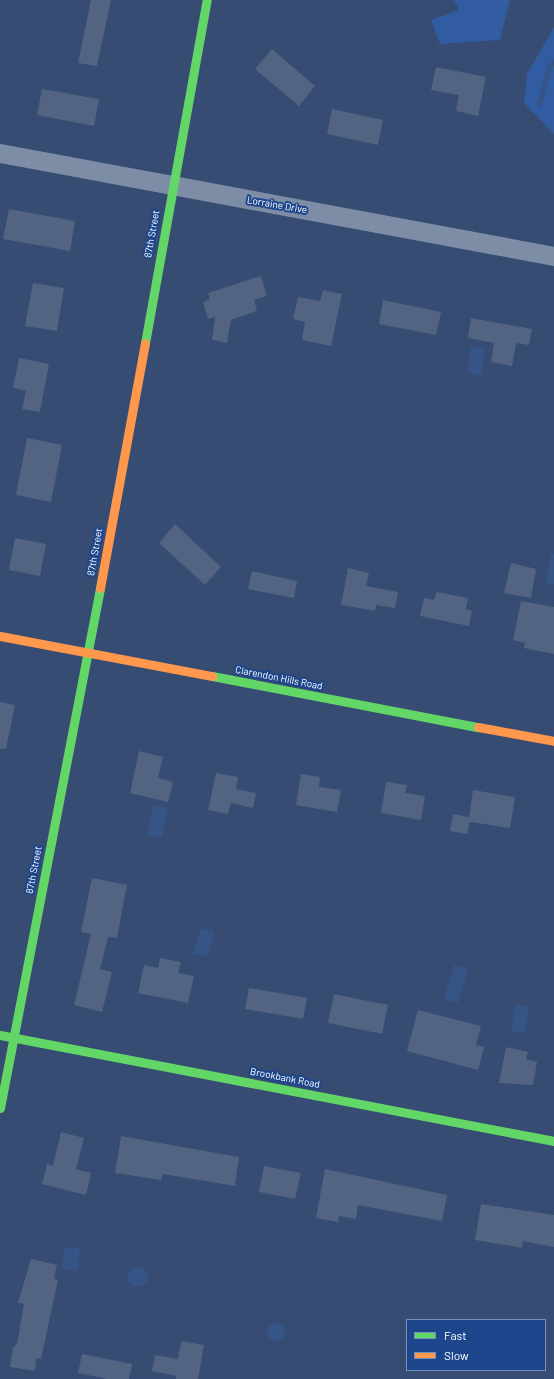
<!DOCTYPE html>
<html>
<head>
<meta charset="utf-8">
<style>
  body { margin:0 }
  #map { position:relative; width:554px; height:1379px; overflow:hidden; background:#364c73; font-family:Barlow,sans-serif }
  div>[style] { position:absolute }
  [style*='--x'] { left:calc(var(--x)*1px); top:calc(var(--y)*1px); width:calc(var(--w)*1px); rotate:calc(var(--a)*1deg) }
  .green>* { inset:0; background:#315ca2 }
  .water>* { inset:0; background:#375486 }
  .round { border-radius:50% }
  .stream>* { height:4.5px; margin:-2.25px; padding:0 2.25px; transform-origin:2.25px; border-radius:2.25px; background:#375486 }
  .building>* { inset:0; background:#526482 }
  .street>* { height:19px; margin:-9.5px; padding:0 9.5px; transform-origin:9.5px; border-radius:9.5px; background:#7d8da6 }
  .fast>* { height:9px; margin:-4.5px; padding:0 4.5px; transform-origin:4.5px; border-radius:4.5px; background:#63d668 }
  .slow>* { height:9px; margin:-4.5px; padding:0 4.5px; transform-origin:4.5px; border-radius:4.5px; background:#ff974d }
  span { translate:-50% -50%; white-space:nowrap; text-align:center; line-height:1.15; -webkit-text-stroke:4px #1d468c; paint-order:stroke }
  .street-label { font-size:10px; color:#fff }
  .legend { position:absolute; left:406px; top:1319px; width:140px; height:52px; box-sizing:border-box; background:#1d468c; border:1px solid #7790ba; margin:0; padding:5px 7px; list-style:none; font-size:12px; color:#fff }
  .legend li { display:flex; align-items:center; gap:8px; height:20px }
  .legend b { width:20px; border:1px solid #7790ba }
</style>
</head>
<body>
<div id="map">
  <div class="green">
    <div style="clip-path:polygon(454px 0,510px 0,500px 40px,440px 44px,431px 20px,459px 10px)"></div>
    <div style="clip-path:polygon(554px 27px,554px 134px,524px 103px,527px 74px)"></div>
  </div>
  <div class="water">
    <div style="clip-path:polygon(471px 347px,485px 349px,481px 376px,467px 373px)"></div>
    <div style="clip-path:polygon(551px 553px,554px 554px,554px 584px,546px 583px)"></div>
    <div style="clip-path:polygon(153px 805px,168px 808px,162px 838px,147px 835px)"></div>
    <div style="clip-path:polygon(201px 928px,215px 932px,207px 957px,193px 953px)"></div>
    <div style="clip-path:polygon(454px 965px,468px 969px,458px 1003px,444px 999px)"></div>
    <div style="clip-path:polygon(515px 1005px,529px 1007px,525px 1033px,511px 1031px)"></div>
    <div style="clip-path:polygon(65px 1247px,80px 1248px,77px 1271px,62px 1269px)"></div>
    <div class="round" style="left:128px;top:1267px;width:20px;height:20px"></div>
    <div class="round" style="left:267px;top:1323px;width:18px;height:18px"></div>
  </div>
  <div class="stream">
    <div style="--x:539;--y:104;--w:39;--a:-75"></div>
    <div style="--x:549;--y:66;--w:6;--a:-39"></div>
  </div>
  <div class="building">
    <div style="clip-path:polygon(91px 0,111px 0,97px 66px,78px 63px)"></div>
    <div style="clip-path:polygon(272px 49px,315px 86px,299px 106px,255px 69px)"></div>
    <div style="clip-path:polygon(436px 67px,486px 77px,478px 116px,456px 111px,459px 95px,431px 90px)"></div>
    <div style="clip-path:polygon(42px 89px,99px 99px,94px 126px,37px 115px)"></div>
    <div style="clip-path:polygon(332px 109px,383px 120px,378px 145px,327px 134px)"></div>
    <div style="clip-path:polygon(9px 209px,75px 221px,70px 251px,3px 239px)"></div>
    <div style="clip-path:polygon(261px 276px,267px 296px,254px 300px,257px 311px,231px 320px,227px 343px,212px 340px,215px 317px,208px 319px,203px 302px,210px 299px,208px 293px)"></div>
    <div style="clip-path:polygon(33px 283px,64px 288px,57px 331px,25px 326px)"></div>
    <div style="clip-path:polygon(323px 290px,342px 294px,331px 346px,302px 340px,305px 322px,293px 319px,298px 297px,320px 301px)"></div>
    <div style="clip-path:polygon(383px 300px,441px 312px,436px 335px,379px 324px)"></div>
    <div style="clip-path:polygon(471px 318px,532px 329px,529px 345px,516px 343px,512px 366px,491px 362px,494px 343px,468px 338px)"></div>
    <div style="clip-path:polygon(19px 358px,49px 364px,40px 412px,22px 409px,26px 391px,13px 388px)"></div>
    <div style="clip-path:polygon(27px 438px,62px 445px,51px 502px,16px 495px)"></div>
    <div style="clip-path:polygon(175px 524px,221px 567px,205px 585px,159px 543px)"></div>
    <div style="clip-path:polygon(15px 538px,46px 544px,40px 576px,9px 570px)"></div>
    <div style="clip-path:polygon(511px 563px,536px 569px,531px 598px,504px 593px)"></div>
    <div style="clip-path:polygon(348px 568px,369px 573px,366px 586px,398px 592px,395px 608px,376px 605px,375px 611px,341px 605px)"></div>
    <div style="clip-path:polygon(252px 571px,297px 581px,294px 598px,248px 589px)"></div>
    <div style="clip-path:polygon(436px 592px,468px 598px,466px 609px,472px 611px,469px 626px,420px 616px,424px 598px,434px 600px)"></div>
    <div style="clip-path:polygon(521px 601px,554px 607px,554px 654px,524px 648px,525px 643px,513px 640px)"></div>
    <div style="clip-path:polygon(0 702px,15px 705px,6px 749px,0 749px)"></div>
    <div style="clip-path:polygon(139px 751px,163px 757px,158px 778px,173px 782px,168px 802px,130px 793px)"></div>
    <div style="clip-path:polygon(216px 773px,238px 777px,236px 789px,256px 793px,253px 808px,231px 803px,228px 814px,208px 810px)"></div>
    <div style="clip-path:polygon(301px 774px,320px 777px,319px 787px,341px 790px,337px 812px,296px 805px)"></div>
    <div style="clip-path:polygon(386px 782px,407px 785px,405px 793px,425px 796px,421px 820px,381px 813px)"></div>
    <div style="clip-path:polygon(473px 790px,515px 797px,510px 828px,470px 822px,467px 834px,450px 831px,453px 814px,469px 817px)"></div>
    <div style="clip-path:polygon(92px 878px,127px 885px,117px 938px,108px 937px,100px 969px,112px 972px,102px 1012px,74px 1005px,91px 934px,81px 932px)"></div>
    <div style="clip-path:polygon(160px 958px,181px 962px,178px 973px,194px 976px,188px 1003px,138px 993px,144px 965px,158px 968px)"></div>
    <div style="clip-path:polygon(249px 988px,307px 998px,303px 1019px,245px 1009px)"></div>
    <div style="clip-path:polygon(334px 994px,388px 1005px,382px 1034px,328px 1023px)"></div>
    <div style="clip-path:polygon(418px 1010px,481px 1026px,476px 1045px,484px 1047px,478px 1070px,407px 1051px)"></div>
    <div style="clip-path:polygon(506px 1047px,528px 1052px,526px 1059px,537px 1062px,533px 1085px,499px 1083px)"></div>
    <div style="clip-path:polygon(61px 1132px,84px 1138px,76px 1169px,91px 1173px,86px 1195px,42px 1184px,47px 1164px,53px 1166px)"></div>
    <div style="clip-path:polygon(121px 1136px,239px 1157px,235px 1186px,163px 1174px,161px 1180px,115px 1173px)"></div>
    <div style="clip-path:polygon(264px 1166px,301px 1173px,295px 1199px,259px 1192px)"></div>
    <div style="clip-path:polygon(325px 1169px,447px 1195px,442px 1221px,358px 1205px,356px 1219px,339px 1216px,338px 1222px,316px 1218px)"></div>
    <div style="clip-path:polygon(481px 1204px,554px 1215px,554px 1247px,523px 1241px,522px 1248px,475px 1240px)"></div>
    <div style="clip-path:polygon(31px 1259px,57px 1265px,54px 1279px,58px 1280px,41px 1359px,36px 1358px,35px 1371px,10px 1367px,13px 1347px,17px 1344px,24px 1304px,18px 1303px)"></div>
    <div style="clip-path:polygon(181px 1341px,204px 1345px,198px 1379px,176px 1379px,176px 1376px,152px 1371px,155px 1355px,178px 1359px)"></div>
    <div style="clip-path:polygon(82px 1354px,132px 1364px,129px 1379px,107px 1379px,78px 1373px)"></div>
  </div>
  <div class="street">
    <div style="--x:0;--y:153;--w:563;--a:10.53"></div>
  </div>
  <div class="fast">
    <div style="--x:145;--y:343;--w:349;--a:-79.8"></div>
    <div style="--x:212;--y:676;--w:271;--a:10.9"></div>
    <div style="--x:0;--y:1035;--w:564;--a:10.83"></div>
    <div style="--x:0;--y:1108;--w:530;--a:-79.11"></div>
  </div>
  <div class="slow">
    <div style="--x:100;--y:588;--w:249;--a:-79.6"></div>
    <div style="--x:0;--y:636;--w:216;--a:10.7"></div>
    <div style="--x:478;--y:727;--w:77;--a:10.4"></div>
  </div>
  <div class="street-label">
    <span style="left:277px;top:205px;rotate:10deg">Lorraine Drive</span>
    <span style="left:152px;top:234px;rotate:-80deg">87th Street</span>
    <span style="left:95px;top:552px;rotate:-80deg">87th Street</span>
    <span style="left:279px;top:678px;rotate:11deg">Clarendon Hills Road</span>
    <span style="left:34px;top:870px;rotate:-79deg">87th Street</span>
    <span style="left:285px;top:1078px;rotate:11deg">Brookbank Road</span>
  </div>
  <ul class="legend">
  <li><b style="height:5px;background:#63d668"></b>Fast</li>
  <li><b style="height:5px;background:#ff974d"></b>Slow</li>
  </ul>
</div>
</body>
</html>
